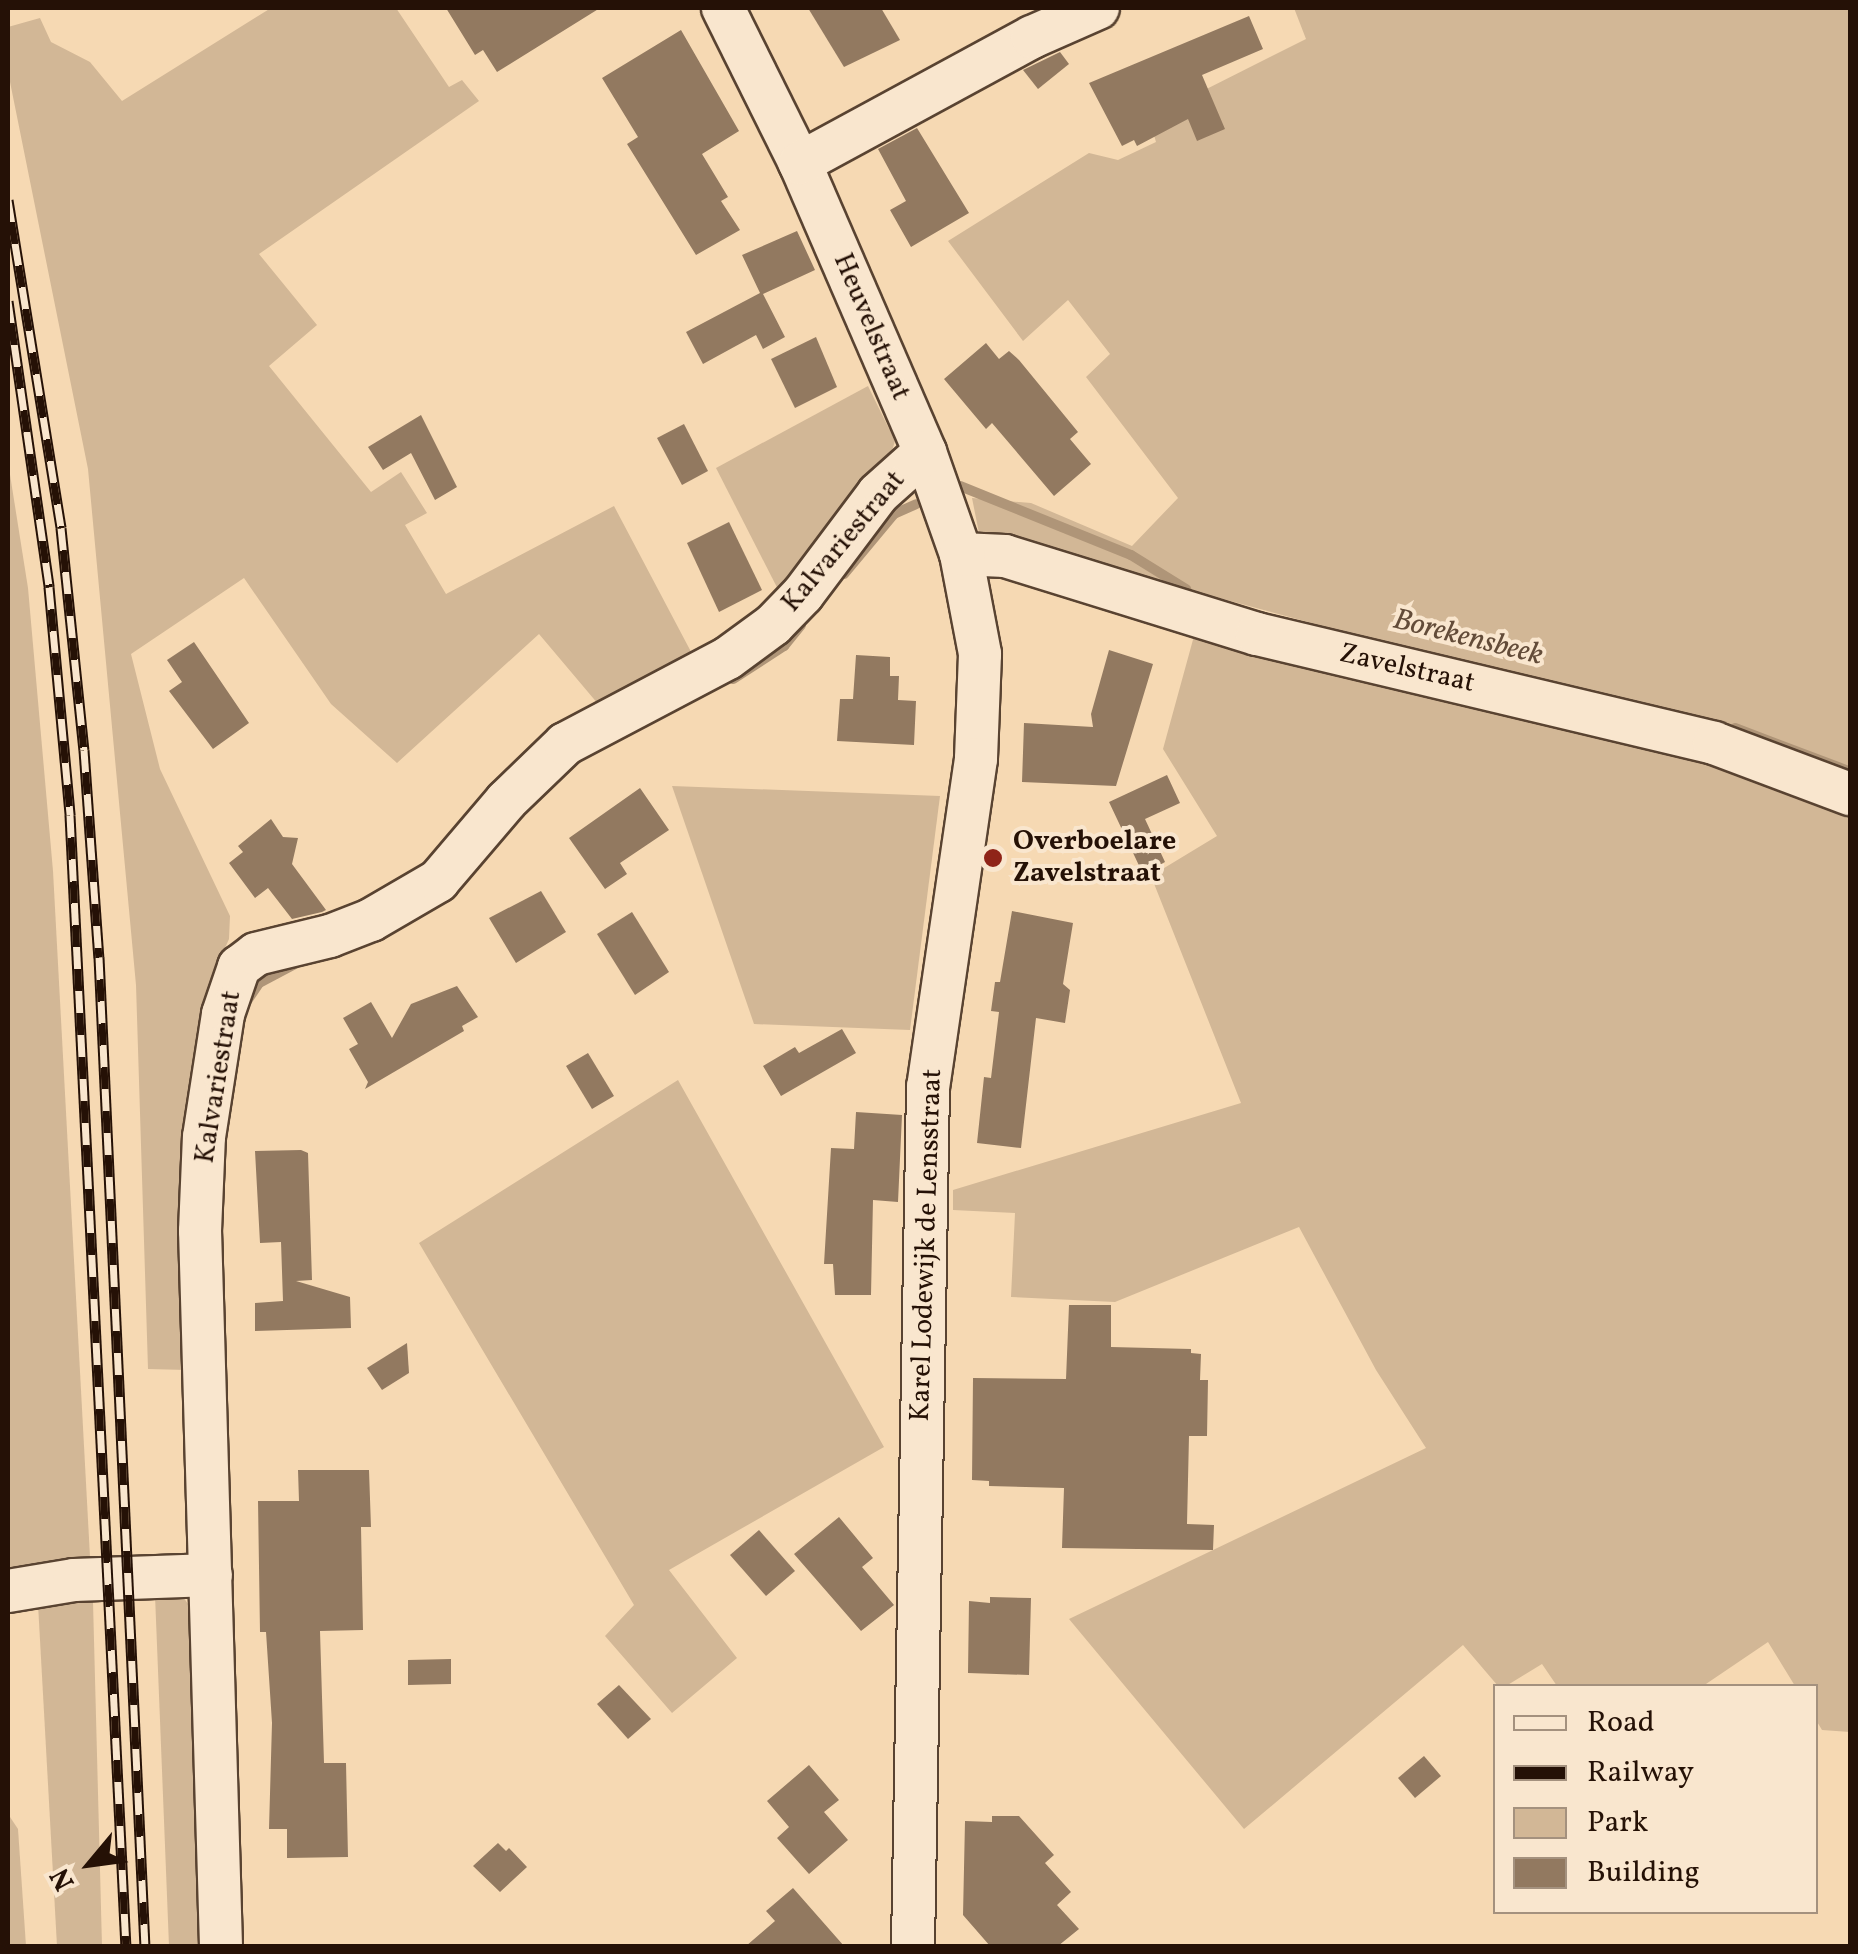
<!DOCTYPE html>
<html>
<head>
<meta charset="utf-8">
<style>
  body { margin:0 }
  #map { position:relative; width:1858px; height:1954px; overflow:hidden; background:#f6d9b3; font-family:Vollkorn,serif }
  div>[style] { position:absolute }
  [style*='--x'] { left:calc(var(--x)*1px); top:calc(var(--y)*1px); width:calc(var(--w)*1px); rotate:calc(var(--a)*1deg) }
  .green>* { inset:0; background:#d2b796 }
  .stream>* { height:10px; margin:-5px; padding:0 5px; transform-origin:5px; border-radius:5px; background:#af9578 }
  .building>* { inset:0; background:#927960 }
  .roads { filter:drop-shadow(2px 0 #594331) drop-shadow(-2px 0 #594331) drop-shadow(0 2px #594331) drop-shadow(0 -2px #594331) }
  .minor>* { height:42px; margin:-21px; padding:0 21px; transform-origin:21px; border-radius:21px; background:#f9e6ce }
  .rail>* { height:11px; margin-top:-5.5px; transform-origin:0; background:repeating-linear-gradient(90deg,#f9e6ce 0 22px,#251106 0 44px); box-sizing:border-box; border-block:2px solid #251106 }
  .dots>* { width:28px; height:28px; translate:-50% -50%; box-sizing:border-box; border:5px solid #f9e6ce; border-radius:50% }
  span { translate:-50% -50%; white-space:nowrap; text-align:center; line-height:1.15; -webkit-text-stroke:8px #f9e6ce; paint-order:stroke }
  .street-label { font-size:28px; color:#251106 }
  .poi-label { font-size:28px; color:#251106; font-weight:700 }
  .left { translate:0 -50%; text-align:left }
  .water-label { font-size:30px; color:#634c39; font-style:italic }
  .frame { position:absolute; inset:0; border:10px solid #251106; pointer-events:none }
  .legend { position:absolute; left:1493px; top:1684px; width:325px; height:230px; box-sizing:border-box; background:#f9e6ce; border:2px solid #a4917e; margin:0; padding:12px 18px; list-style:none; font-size:30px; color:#251106 }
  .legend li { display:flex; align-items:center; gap:20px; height:50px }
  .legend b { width:50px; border:2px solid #a4917e }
  .north { position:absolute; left:40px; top:1814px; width:100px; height:100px; -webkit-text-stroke:8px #f9e6ce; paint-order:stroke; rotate:241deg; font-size:28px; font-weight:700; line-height:40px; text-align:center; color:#251106 }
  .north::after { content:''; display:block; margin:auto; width:35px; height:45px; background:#251106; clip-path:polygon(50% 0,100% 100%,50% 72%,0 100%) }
</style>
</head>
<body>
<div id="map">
  <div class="green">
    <div style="clip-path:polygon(271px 8px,396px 8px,449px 87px,462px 80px,479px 101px,259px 254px,317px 325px,269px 366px,371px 492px,401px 472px,427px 513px,405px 525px,446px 594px,614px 506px,698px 665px,604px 711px,539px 634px,397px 763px,331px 704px,244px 578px,131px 654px,160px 769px,230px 916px,229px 939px,211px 980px,202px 1037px,187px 1370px,148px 1369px,136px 985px,88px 469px,8px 72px,8px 27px,40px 18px,51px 42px,90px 62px,122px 101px)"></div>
    <div style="clip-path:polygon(1294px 8px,1850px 8px,1850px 772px,1730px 725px,1537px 684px,979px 533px,972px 498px,1031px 503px,1132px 546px,1178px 498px,1086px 377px,1110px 354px,1068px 300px,1023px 341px,948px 241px,1089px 153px,1118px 160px,1156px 142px,1149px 118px,1306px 39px)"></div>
    <div style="clip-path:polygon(868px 386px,895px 441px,889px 460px,785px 603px,716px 468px)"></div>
    <div style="clip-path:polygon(8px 462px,28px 588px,53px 871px,90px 1557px,8px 1567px)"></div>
    <div style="clip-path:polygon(1194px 636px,1709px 760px,1850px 810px,1850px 1732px,1822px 1730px,1816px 1720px,1816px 1686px,1795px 1686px,1768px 1642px,1703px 1686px,1557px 1686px,1542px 1664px,1506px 1686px,1498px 1686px,1463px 1645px,1244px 1829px,1069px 1619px,1426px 1448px,1376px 1370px,1299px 1227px,1115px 1302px,1011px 1297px,1015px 1213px,953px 1210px,953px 1190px,1241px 1103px,1151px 876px,1217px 836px,1163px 749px)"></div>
    <div style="clip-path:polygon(672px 786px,940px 796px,910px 1030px,754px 1024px)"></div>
    <div style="clip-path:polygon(678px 1080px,884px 1447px,669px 1570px,737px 1658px,672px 1713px,605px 1636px,634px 1605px,419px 1243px)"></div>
    <div style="clip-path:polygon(181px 1594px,193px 1611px,203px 1946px,169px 1946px,155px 1595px)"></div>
    <div style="clip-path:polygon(93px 1602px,102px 1946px,57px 1946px,38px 1604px)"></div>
    <div style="clip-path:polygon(8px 1814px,18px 1829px,26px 1946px,8px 1946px)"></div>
  </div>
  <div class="stream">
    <div style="--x:960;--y:486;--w:184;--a:22"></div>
    <div style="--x:1131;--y:555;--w:65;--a:31.7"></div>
    <div style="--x:844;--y:574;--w:78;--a:-50.2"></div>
    <div style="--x:894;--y:514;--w:24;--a:-24"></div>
    <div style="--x:733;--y:679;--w:61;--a:-32.9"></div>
    <div style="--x:784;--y:646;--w:27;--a:-51"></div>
    <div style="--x:1735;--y:728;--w:119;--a:20.7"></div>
    <div style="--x:247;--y:1001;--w:22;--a:-56"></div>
    <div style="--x:259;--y:983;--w:41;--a:-27.8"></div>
  </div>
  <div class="building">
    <div style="clip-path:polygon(446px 8px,600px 8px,497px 72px,483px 50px,475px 55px)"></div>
    <div style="clip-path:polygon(808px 8px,881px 8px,900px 40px,844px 67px)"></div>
    <div style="clip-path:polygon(1249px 16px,1263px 49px,1202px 75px,1225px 129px,1197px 141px,1188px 119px,1137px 146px,1134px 140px,1122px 146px,1089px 83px)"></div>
    <div style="clip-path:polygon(681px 30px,739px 131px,702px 154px,728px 197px,721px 201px,740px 230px,696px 255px,627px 144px,638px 137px,602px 78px)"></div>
    <div style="clip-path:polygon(1060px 52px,1069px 64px,1038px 89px,1023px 70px)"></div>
    <div style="clip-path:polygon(917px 128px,969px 213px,911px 247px,890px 210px,906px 201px,878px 149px)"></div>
    <div style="clip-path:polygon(797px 231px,815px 270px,763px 294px,785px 337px,763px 349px,756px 335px,703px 364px,686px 332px,760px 293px,742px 255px)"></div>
    <div style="clip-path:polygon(816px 337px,837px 387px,795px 408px,771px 359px)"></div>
    <div style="clip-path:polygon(986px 343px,999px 359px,1009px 351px,1019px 360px,1078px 432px,1070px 439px,1091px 464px,1054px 496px,992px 423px,986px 429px,944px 379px)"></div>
    <div style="clip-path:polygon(421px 415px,457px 487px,435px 500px,411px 453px,383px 470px,368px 447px)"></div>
    <div style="clip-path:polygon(684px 424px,708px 471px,682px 485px,657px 438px)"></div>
    <div style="clip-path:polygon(729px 522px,762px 590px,719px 612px,687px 543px)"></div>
    <div style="clip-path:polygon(194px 642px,249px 723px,213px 749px,169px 691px,182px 682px,167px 660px)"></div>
    <div style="clip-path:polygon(1109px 650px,1153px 664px,1116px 786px,1022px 782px,1024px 723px,1093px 727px,1091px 714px)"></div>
    <div style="clip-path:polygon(856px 655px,890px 657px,890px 676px,899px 676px,898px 700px,916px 701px,914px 745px,837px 741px,840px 699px,853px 699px)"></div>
    <div style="clip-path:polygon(1167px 775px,1180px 803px,1145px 819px,1165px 862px,1143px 874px,1109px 802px)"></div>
    <div style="clip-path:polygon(640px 788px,669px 830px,620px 863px,627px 874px,605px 889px,569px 838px)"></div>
    <div style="clip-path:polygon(271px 819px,283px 837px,298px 838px,292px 864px,326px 910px,322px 912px,292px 919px,268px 888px,255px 898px,229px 863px,243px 852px,238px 846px)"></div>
    <div style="clip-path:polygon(541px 891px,566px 932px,516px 963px,489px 918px)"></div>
    <div style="clip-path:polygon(1012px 911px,1073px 923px,1063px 984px,1070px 990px,1065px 1023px,1036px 1018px,1021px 1148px,977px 1143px,984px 1077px,991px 1078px,999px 1012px,991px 1011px,995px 982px,1000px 982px)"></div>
    <div style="clip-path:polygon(632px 912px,669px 972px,635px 995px,597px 934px)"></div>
    <div style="clip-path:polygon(457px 986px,478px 1017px,462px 1026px,464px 1031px,365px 1089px,368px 1082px,349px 1049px,358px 1044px,343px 1018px,371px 1002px,392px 1038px,411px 1004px)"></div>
    <div style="clip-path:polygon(842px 1029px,856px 1053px,781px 1096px,763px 1066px,795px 1047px,799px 1053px)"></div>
    <div style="clip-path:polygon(588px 1053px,614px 1096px,592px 1109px,566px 1066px)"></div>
    <div style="clip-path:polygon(856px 1112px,902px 1115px,898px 1202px,873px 1200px,871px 1295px,835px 1295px,833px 1264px,824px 1264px,831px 1148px,854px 1149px)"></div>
    <div style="clip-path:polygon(301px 1150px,308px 1153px,312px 1280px,296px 1281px,350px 1297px,351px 1328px,255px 1331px,255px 1303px,283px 1301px,281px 1242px,260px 1243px,255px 1151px)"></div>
    <div style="clip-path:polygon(1069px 1305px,1111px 1305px,1111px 1347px,1191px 1349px,1191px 1353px,1201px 1354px,1200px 1380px,1208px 1380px,1207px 1436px,1189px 1436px,1187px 1524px,1214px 1525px,1213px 1550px,1062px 1548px,1064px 1488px,989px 1486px,989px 1481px,972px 1480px,973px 1378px,1066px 1379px)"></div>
    <div style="clip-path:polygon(407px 1343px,409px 1373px,382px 1390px,367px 1368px)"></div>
    <div style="clip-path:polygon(298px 1470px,369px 1470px,371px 1527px,361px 1527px,363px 1630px,320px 1631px,324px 1763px,346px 1763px,348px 1857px,287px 1858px,287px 1829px,269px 1829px,272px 1723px,266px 1632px,260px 1632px,258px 1501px,299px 1501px)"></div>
    <div style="clip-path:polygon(839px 1517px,873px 1558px,862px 1567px,894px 1605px,861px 1631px,794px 1554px)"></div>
    <div style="clip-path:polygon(759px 1530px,795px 1571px,766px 1596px,730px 1555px)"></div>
    <div style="clip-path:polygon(990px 1597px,1031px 1598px,1029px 1675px,968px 1673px,969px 1601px,990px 1603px)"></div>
    <div style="clip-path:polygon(451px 1659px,451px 1684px,408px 1685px,408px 1660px)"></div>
    <div style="clip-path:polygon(619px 1685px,651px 1719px,628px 1739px,597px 1704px)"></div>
    <div style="clip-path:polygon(1424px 1756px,1441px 1776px,1415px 1798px,1398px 1778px)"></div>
    <div style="clip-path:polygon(809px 1765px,839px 1800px,824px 1812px,848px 1840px,809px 1874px,777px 1838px,789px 1827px,767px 1801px)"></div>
    <div style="clip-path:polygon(992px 1816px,1019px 1816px,1054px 1855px,1045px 1863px,1071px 1892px,1057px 1905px,1079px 1929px,1058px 1946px,990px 1946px,963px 1915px,965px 1821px,992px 1822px)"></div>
    <div style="clip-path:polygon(498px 1843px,506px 1851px,509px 1848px,527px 1867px,500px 1892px,473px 1866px)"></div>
    <div style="clip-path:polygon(793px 1888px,844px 1946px,746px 1946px,775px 1921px,766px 1911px)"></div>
  </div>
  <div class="roads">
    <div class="minor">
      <div style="--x:723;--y:8;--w:173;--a:63.6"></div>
      <div style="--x:800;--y:163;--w:315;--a:66.6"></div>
      <div style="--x:925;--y:452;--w:108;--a:70.6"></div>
      <div style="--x:961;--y:554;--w:102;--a:79.2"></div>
      <div style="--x:980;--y:654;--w:105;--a:92.2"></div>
      <div style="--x:976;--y:759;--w:331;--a:98.3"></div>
      <div style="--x:928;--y:1087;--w:859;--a:91"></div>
      <div style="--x:800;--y:163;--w:264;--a:-28.5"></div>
      <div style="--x:1032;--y:37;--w:72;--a:-23.7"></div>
      <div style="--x:961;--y:554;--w:44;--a:2.6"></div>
      <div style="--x:1005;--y:556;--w:264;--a:17.2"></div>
      <div style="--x:1257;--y:634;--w:470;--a:13.4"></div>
      <div style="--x:1714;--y:743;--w:145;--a:20.6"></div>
      <div style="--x:8;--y:1591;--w:67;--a:-9.5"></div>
      <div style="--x:74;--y:1580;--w:137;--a:-2.1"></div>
      <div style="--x:221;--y:1946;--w:715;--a:-91.68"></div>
      <div style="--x:200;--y:1231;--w:94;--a:-87.6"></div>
      <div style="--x:204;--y:1137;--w:124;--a:-81.2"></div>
      <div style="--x:223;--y:1014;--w:50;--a:-71.2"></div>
      <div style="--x:239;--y:967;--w:21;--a:-37"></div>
      <div style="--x:256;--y:954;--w:76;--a:-13.7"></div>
      <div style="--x:330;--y:936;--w:44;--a:-21.3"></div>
      <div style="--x:371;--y:920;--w:78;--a:-30.2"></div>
      <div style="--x:438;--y:881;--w:105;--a:-49.6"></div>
      <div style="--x:506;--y:801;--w:82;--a:-44"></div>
      <div style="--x:565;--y:744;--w:184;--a:-27.8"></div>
      <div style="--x:728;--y:658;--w:56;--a:-36.3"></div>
      <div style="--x:773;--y:625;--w:43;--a:-45.9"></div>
      <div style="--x:803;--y:594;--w:125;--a:-53.1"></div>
      <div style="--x:878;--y:494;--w:63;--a:-41.8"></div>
    </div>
  </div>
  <div class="rail">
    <div style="--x:8;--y:200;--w:332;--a:80.8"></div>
    <div style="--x:61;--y:528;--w:223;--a:84.1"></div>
    <div style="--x:84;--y:750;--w:208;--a:85.9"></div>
    <div style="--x:99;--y:957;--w:990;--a:87.34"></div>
    <div style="--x:8;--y:301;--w:289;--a:81.8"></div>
    <div style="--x:49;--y:587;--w:229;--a:84.7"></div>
    <div style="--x:70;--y:815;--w:1132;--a:87.17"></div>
  </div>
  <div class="dots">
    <div style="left:993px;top:858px;background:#8f2418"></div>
  </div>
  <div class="street-label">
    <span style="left:871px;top:327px;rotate:67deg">Heuvelstraat</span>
    <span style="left:844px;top:542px;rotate:-50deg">Kalvariestraat</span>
    <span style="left:1407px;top:669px;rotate:13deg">Zavelstraat</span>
    <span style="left:219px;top:1077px;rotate:-81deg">Kalvariestraat</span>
    <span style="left:927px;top:1245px;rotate:-88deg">Karel Lodewijk de Lensstraat</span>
  </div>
  <div class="poi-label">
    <span class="left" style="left:1013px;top:858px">Overboelare<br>Zavelstraat</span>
  </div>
  <div class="water-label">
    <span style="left:1468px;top:638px;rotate:14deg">Borekensbeek</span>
  </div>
  <div class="frame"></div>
  <ul class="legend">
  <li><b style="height:12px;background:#f9e6ce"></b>Road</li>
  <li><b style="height:12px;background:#251106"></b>Railway</li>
  <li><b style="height:28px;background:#d2b796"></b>Park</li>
  <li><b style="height:28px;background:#927960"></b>Building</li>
  </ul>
  <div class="north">N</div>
</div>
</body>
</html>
